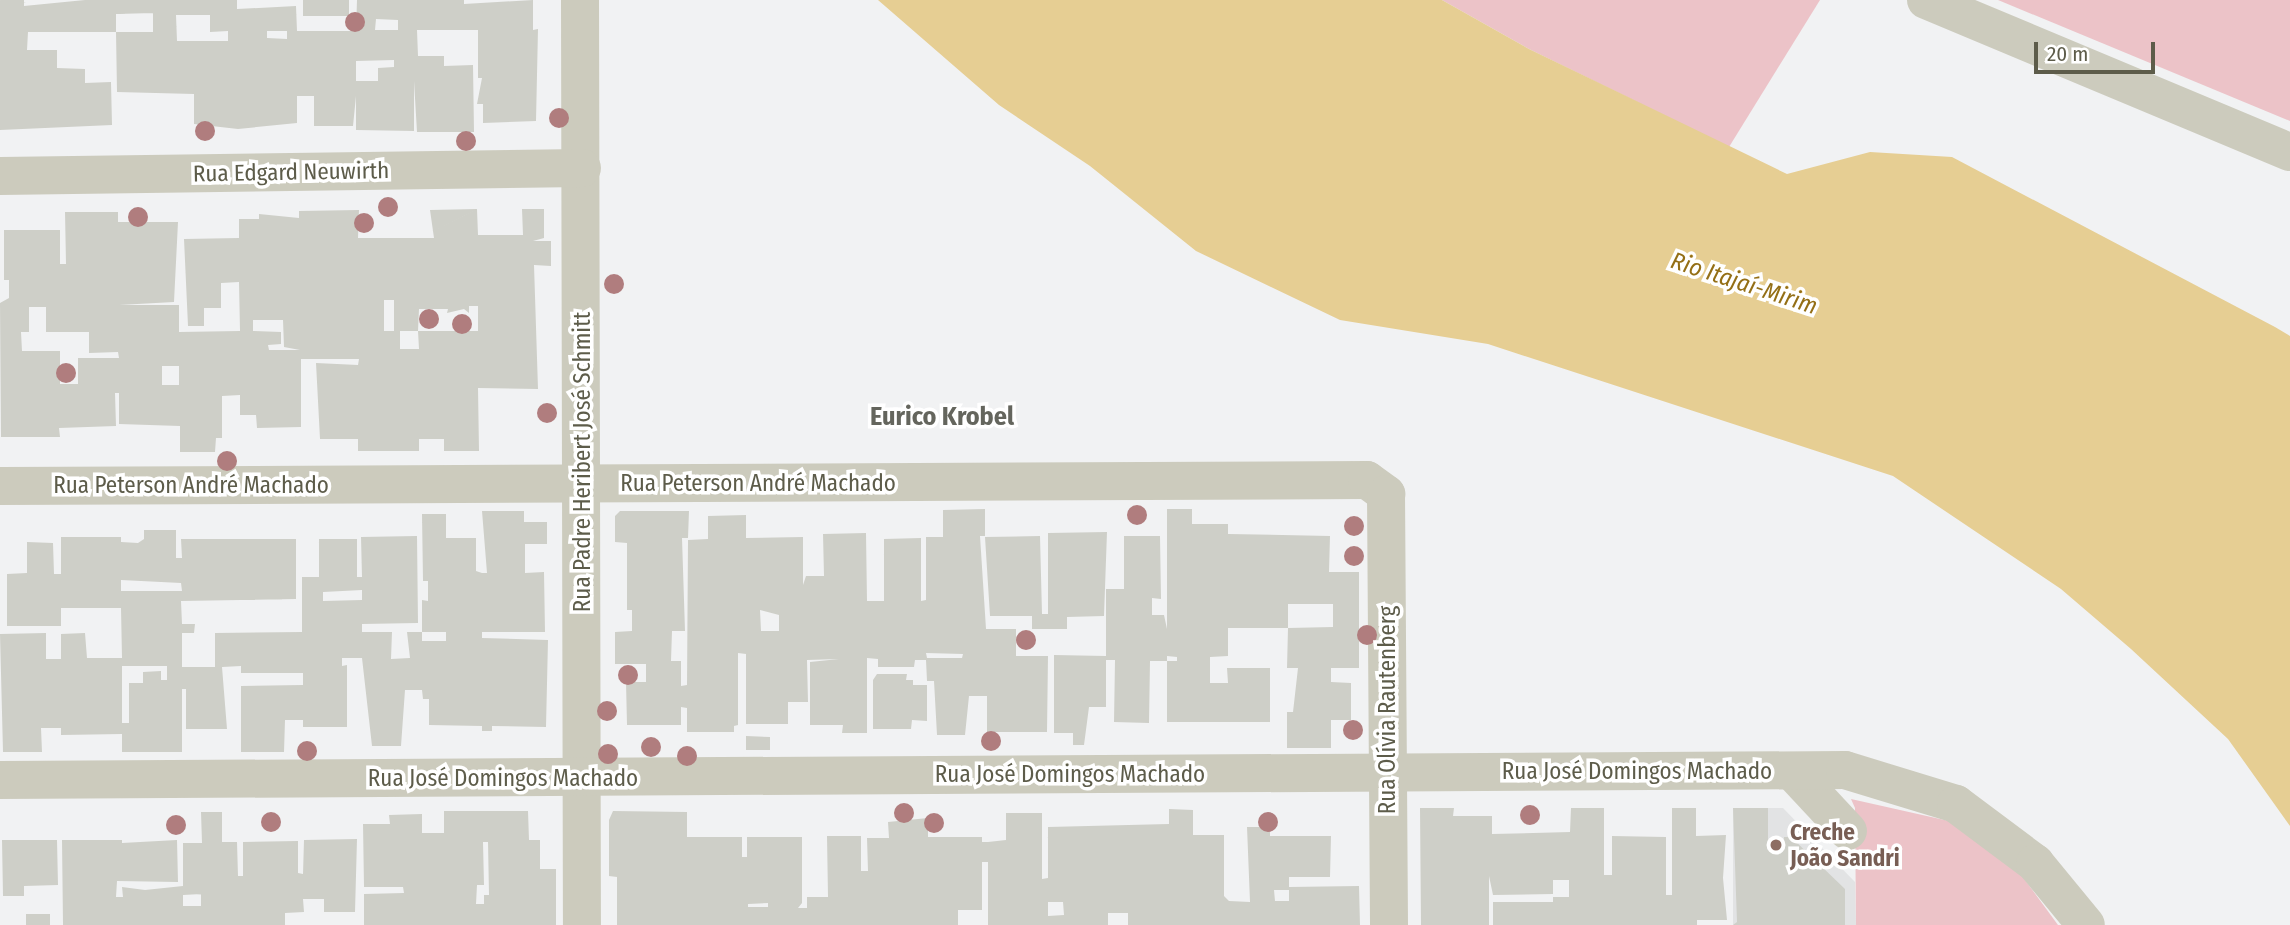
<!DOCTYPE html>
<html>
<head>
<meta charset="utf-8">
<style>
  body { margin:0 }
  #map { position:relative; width:2290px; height:925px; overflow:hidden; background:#f1f2f3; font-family:"Fira Sans Condensed",sans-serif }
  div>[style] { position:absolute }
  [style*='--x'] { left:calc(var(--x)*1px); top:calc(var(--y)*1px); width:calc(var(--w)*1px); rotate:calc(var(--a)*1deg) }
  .education>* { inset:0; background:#e2e3e4 }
  .green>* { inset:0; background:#ecc3c8 }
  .water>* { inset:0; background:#e6ce93 }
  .building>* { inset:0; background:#cecfc8 }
  .minor>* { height:38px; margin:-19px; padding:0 19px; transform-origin:19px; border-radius:19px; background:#cccbbd }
  .trees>* { width:20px; height:20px; margin:-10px; border-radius:50%; background:#b07d7e }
  .dots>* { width:19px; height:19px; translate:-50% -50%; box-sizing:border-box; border:4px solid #fff; border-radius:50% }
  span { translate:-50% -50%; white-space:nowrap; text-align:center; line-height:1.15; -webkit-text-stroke:7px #fff; paint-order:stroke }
  .street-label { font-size:23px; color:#5d5c4a }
  .education-label { font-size:23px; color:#785e54; font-weight:700 }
  .left { translate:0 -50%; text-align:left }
  .water-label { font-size:24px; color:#946f16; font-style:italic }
  .quarter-label { font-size:26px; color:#64655d; font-weight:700 }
  .scale { position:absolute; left:2034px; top:42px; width:121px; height:32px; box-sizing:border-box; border:4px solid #5d5c4a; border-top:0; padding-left:9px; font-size:21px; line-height:24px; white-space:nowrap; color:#5d5c4a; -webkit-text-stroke:5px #fff; paint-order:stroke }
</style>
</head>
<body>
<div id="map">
  <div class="education">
    <div style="clip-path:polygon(1733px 808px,1783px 808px,1855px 882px,1856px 925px,1733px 925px)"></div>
  </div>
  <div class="green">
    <div style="clip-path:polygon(1442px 0,1820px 0,1729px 147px,1529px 49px)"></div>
    <div style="clip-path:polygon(1998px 0,2290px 0,2290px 121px)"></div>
    <div style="clip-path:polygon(1851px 799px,1949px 821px,2020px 873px,2058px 925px,1856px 925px,1855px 808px)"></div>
  </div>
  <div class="water">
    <div style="clip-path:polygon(878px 0,1442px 0,1529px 49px,1787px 174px,1870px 152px,1952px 157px,2275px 327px,2290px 336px,2290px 826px,2228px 739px,2131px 649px,2061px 589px,1893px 476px,1488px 344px,1340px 320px,1196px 251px,1090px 166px,999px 105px)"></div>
  </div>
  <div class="building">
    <div style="clip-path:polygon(evenodd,0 0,24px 0,24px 6px,85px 0,237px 0,237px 9px,296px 6px,297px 31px,356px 31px,357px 0,464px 0,464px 4px,533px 0,533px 30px,538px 29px,536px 121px,483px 123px,483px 104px,477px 104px,482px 78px,478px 78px,478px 30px,417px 30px,418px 56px,444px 56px,444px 66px,473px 65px,474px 132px,417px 132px,414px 81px,414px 131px,356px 130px,356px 96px,353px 126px,314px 126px,314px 96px,297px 96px,297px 123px,238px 129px,194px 124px,194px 94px,117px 92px,116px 32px,153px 32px,153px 13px,116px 14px,116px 32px,28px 32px,27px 50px,57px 50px,57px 68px,85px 69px,85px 83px,111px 82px,112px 125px,0 130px,0 0,176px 15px,210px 15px,210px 32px,228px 31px,228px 41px,177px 41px,176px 15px,0 0,376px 19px,398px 20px,398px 30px,375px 30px,376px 19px,0 0,267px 31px,287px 31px,287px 39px,267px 38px,267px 31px,0 0,394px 60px,394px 67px,378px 68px,378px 81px,356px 81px,356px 61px,394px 60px)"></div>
    <div style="clip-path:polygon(303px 0,349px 0,349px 16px,303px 16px)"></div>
    <div style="clip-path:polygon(evenodd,477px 209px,478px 235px,523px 235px,522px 209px,544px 209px,544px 238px,533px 241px,551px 241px,551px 266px,534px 265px,538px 389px,478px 388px,479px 451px,444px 451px,444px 439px,419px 439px,419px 451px,358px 451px,358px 439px,320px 439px,316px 363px,358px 365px,359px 359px,301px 359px,301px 427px,257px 428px,256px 415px,240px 415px,240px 395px,222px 396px,222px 438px,216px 438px,215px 452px,180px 452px,180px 426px,119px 424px,119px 393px,115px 393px,116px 426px,59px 428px,60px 437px,1px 437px,0 303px,9px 298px,9px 280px,4px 280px,4px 230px,60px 230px,60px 264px,66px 264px,65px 212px,118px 212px,118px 222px,178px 222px,174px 302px,119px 305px,179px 305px,179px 332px,240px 331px,239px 282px,221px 283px,221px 308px,204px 308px,204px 326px,188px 326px,184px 239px,239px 238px,239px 219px,259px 219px,259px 214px,299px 218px,299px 211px,359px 210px,358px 238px,434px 238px,430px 210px,477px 209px,384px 300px,394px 300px,394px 331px,384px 331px,384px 300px,477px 209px,469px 306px,478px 306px,478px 331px,418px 331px,419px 349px,400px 349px,400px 331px,418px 331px,419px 309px,448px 309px,447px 313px,464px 309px,469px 313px,469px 306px,477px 209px,29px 307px,46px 307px,46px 332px,89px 332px,89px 353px,118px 352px,119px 358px,78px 358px,78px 384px,60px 384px,60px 351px,22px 351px,21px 332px,29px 332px,29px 307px,477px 209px,253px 320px,283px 320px,284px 347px,300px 350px,269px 350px,268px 345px,281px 344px,281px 332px,253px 331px,253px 320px,477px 209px,162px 366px,179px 366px,179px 385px,162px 385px,162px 366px)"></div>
    <div style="clip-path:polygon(evenodd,985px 509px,985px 536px,980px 536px,986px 629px,1016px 629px,1016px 656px,1048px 656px,1047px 732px,987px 732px,987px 696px,969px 696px,965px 735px,937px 735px,934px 681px,927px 681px,926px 660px,915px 660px,914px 667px,878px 667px,878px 659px,867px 658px,867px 733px,842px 733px,843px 725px,810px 725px,810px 662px,839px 659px,807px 660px,808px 702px,788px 702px,788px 724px,746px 724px,746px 654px,738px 653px,738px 725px,734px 726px,734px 732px,687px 732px,687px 708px,681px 707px,681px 725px,627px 725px,626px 682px,646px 682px,646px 664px,615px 664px,615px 632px,632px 631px,632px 610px,627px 610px,627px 543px,615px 542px,615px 516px,620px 511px,689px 511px,688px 538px,682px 538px,685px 631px,672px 631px,671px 661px,681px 661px,681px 686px,687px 685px,688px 540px,708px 539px,708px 516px,746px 515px,746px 538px,803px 537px,803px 585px,806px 576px,824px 576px,823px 534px,866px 533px,867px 601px,884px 601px,884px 539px,921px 538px,921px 601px,926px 600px,926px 537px,943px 537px,943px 510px,985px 509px,760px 610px,779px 615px,779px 631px,761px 631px,760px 610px,985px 509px,926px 653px,963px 654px,962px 658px,927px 658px,926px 653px)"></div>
    <div style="clip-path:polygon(evenodd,1167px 509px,1192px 509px,1192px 524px,1228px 524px,1228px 534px,1330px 536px,1329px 572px,1359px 572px,1359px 668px,1331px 668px,1331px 682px,1351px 683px,1351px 720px,1331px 720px,1331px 748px,1287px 748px,1287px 712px,1293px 712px,1298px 668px,1287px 668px,1288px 628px,1333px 627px,1333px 604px,1288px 604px,1288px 628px,1228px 628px,1228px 656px,1210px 657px,1210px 683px,1228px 683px,1227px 668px,1270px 668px,1270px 722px,1167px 722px,1167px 661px,1150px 661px,1149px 723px,1114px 722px,1115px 660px,1106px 660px,1106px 707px,1089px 707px,1084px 745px,1073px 745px,1073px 733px,1054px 733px,1054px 655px,1106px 656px,1106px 589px,1124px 589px,1124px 536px,1160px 536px,1161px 599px,1152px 598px,1152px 615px,1164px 615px,1167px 629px,1167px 509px,1167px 656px,1177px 657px,1177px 661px,1167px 661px,1167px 656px)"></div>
    <div style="clip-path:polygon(evenodd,482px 511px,524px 511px,524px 522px,547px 522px,547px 544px,525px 544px,525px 573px,544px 572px,545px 632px,482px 632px,482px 638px,548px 640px,546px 727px,492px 726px,492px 731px,482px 731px,482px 726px,429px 725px,429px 699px,423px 699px,422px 690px,405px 690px,401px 746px,372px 746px,362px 658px,342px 658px,342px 666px,347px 665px,347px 727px,303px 727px,303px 720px,285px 720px,284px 752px,241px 752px,241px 686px,303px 685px,303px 673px,241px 673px,241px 666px,222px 667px,227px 729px,186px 729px,186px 689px,182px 689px,182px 752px,122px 752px,122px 734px,61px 735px,61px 728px,41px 728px,42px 752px,3px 752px,0 634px,46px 633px,46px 659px,61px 659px,61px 634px,85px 633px,87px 658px,122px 658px,121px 608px,61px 608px,61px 626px,7px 626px,7px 574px,27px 573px,27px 542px,53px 543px,54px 574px,61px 574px,61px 537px,121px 537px,121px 542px,138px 543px,144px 539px,144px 530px,176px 530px,176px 558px,182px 558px,181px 539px,296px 539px,296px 599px,181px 601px,182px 624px,195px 624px,194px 633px,182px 633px,182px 667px,215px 667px,215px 633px,302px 632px,302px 577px,319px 577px,319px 539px,357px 539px,357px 577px,362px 577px,361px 537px,417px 536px,418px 623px,362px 624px,362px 632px,392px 632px,391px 659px,410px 658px,407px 632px,422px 632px,422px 600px,428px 601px,428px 581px,423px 581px,422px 514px,446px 514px,446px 538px,476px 538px,476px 571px,482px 573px,487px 573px,482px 511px,121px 580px,181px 583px,182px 591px,121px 591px,121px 580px,482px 511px,362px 590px,362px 600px,323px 601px,323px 592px,362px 590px,482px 511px,422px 632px,446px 632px,446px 641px,422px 641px,422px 632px,482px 511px,122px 666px,167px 666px,167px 680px,161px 680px,161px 671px,143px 672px,143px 683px,129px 683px,129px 723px,122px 723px,122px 666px)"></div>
    <div style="clip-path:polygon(1107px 532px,1104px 616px,1067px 617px,1067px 629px,1032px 629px,1032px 616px,990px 616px,985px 537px,1040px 536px,1042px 614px,1048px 614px,1048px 533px)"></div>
    <div style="clip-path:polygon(877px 674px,907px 674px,906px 680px,913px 680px,913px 685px,927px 685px,927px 721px,912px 720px,911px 729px,873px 729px,873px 680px)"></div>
    <div style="clip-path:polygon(746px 736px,770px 737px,770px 750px,746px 750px)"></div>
    <div style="clip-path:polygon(1420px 808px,1454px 808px,1453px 816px,1492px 816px,1492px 834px,1570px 832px,1571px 808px,1604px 808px,1604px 875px,1612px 875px,1612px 836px,1666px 837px,1666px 895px,1672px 895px,1672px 808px,1696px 808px,1696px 836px,1726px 835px,1723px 878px,1727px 920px,1697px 920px,1697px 925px,1493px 925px,1493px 902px,1553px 902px,1553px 897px,1569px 897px,1569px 880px,1553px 880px,1553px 894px,1493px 895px,1489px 876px,1489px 925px,1421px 925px)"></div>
    <div style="clip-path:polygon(1733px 808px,1768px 808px,1768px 843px,1784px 843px,1784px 837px,1791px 837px,1845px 889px,1845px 925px,1733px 925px,1737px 922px)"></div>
    <div style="clip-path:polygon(evenodd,1169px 809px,1193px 810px,1193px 835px,1224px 835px,1224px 896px,1229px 901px,1250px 902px,1247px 827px,1270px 827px,1270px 836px,1331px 836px,1330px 877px,1289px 877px,1289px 887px,1359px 886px,1360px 925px,1128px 925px,1128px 913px,1108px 913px,1108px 925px,988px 925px,988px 862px,982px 862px,982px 910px,958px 910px,958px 925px,617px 925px,617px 877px,609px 876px,609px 820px,613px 811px,687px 812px,687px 837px,742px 837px,742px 857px,747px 857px,747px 837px,802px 837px,802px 903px,798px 908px,807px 908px,807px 897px,828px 897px,827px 836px,861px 836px,861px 871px,868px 871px,867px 838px,889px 838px,888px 822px,928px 818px,928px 837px,982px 837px,982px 842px,988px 842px,1006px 840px,1006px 813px,1042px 813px,1042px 879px,1048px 878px,1048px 827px,1169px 824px,1169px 809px,1274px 890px,1289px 890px,1289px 901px,1275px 901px,1274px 890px,1169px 809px,1048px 902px,1063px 902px,1064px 915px,1048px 916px,1048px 902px,1169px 809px,768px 903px,768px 907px,748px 907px,748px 904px,768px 903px)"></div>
    <div style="clip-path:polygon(evenodd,444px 811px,528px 811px,529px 840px,540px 840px,540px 869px,556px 869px,556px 925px,364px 925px,364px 894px,404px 893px,403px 887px,364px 887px,363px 824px,390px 824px,389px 815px,422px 814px,422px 833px,444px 833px,444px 811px,483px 842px,488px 842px,489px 895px,484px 895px,484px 904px,476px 904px,477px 885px,484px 885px,483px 842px)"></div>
    <div style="clip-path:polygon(evenodd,201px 812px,222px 812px,222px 842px,237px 842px,238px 876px,243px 876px,243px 842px,298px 841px,298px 873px,303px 874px,304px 840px,357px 839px,355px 912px,324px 912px,324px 899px,303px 899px,304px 912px,285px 913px,285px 925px,63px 925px,62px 840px,122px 840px,122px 843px,177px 840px,178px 882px,117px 881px,116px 897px,123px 897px,122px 887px,145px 890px,183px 886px,183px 843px,202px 843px,201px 812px,201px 894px,201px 906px,183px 906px,183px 895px,201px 894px)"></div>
    <div style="clip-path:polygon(2px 840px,57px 840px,58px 885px,24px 886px,24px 896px,3px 896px)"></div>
    <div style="clip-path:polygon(26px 914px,50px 914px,50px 925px,26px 925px)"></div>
  </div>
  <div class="minor">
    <div style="--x:580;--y:0;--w:925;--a:89.88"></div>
    <div style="--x:1926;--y:0;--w:394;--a:22.7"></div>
    <div style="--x:0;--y:176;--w:582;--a:-0.79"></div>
    <div style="--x:0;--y:486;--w:1367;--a:-0.25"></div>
    <div style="--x:1367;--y:480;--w:24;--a:36"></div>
    <div style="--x:1386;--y:494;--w:431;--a:89.6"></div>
    <div style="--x:1792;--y:771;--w:82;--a:47"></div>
    <div style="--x:0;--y:780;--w:1845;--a:-0.31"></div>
    <div style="--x:1845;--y:770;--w:116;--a:17"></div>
    <div style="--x:1956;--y:804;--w:99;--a:36.8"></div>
    <div style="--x:2035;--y:863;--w:80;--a:50.6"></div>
  </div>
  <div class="trees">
    <div style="left:355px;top:22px"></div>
    <div style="left:559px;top:118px"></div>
    <div style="left:205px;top:131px"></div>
    <div style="left:466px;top:141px"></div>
    <div style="left:388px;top:207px"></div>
    <div style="left:138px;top:217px"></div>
    <div style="left:364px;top:223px"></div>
    <div style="left:614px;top:284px"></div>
    <div style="left:429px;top:319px"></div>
    <div style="left:462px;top:324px"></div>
    <div style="left:66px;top:373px"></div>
    <div style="left:547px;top:413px"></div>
    <div style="left:227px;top:461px"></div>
    <div style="left:1137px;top:515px"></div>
    <div style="left:1354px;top:526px"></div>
    <div style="left:1354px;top:556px"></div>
    <div style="left:1367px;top:635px"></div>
    <div style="left:1026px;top:640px"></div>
    <div style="left:628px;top:675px"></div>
    <div style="left:607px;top:711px"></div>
    <div style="left:1353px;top:730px"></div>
    <div style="left:991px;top:741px"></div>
    <div style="left:651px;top:747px"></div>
    <div style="left:307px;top:751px"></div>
    <div style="left:608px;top:754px"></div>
    <div style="left:687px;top:756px"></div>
    <div style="left:904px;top:813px"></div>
    <div style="left:1530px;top:815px"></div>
    <div style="left:271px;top:822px"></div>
    <div style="left:1268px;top:822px"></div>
    <div style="left:934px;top:823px"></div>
    <div style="left:176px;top:825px"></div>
  </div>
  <div class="dots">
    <div style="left:1776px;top:845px;background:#8d6e63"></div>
  </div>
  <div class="street-label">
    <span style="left:291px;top:172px;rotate:-1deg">Rua Edgard Neuwirth</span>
    <span style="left:582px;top:462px;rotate:-90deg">Rua Padre Heribert José Schmitt</span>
    <span style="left:758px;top:483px">Rua Peterson André Machado</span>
    <span style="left:191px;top:485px">Rua Peterson André Machado</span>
    <span style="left:1387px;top:710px;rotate:-90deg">Rua Olívia Rautenberg</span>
    <span style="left:1637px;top:771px">Rua José Domingos Machado</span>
    <span style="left:1070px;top:774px">Rua José Domingos Machado</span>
    <span style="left:503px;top:778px">Rua José Domingos Machado</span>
  </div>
  <div class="education-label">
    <span class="left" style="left:1790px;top:845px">Creche<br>João Sandri</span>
  </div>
  <div class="water-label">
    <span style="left:1744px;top:284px;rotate:18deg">Rio Itajaí-Mirim</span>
  </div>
  <div class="quarter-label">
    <span style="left:942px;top:417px">Eurico Krobel</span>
  </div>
  <div class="scale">20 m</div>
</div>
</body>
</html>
